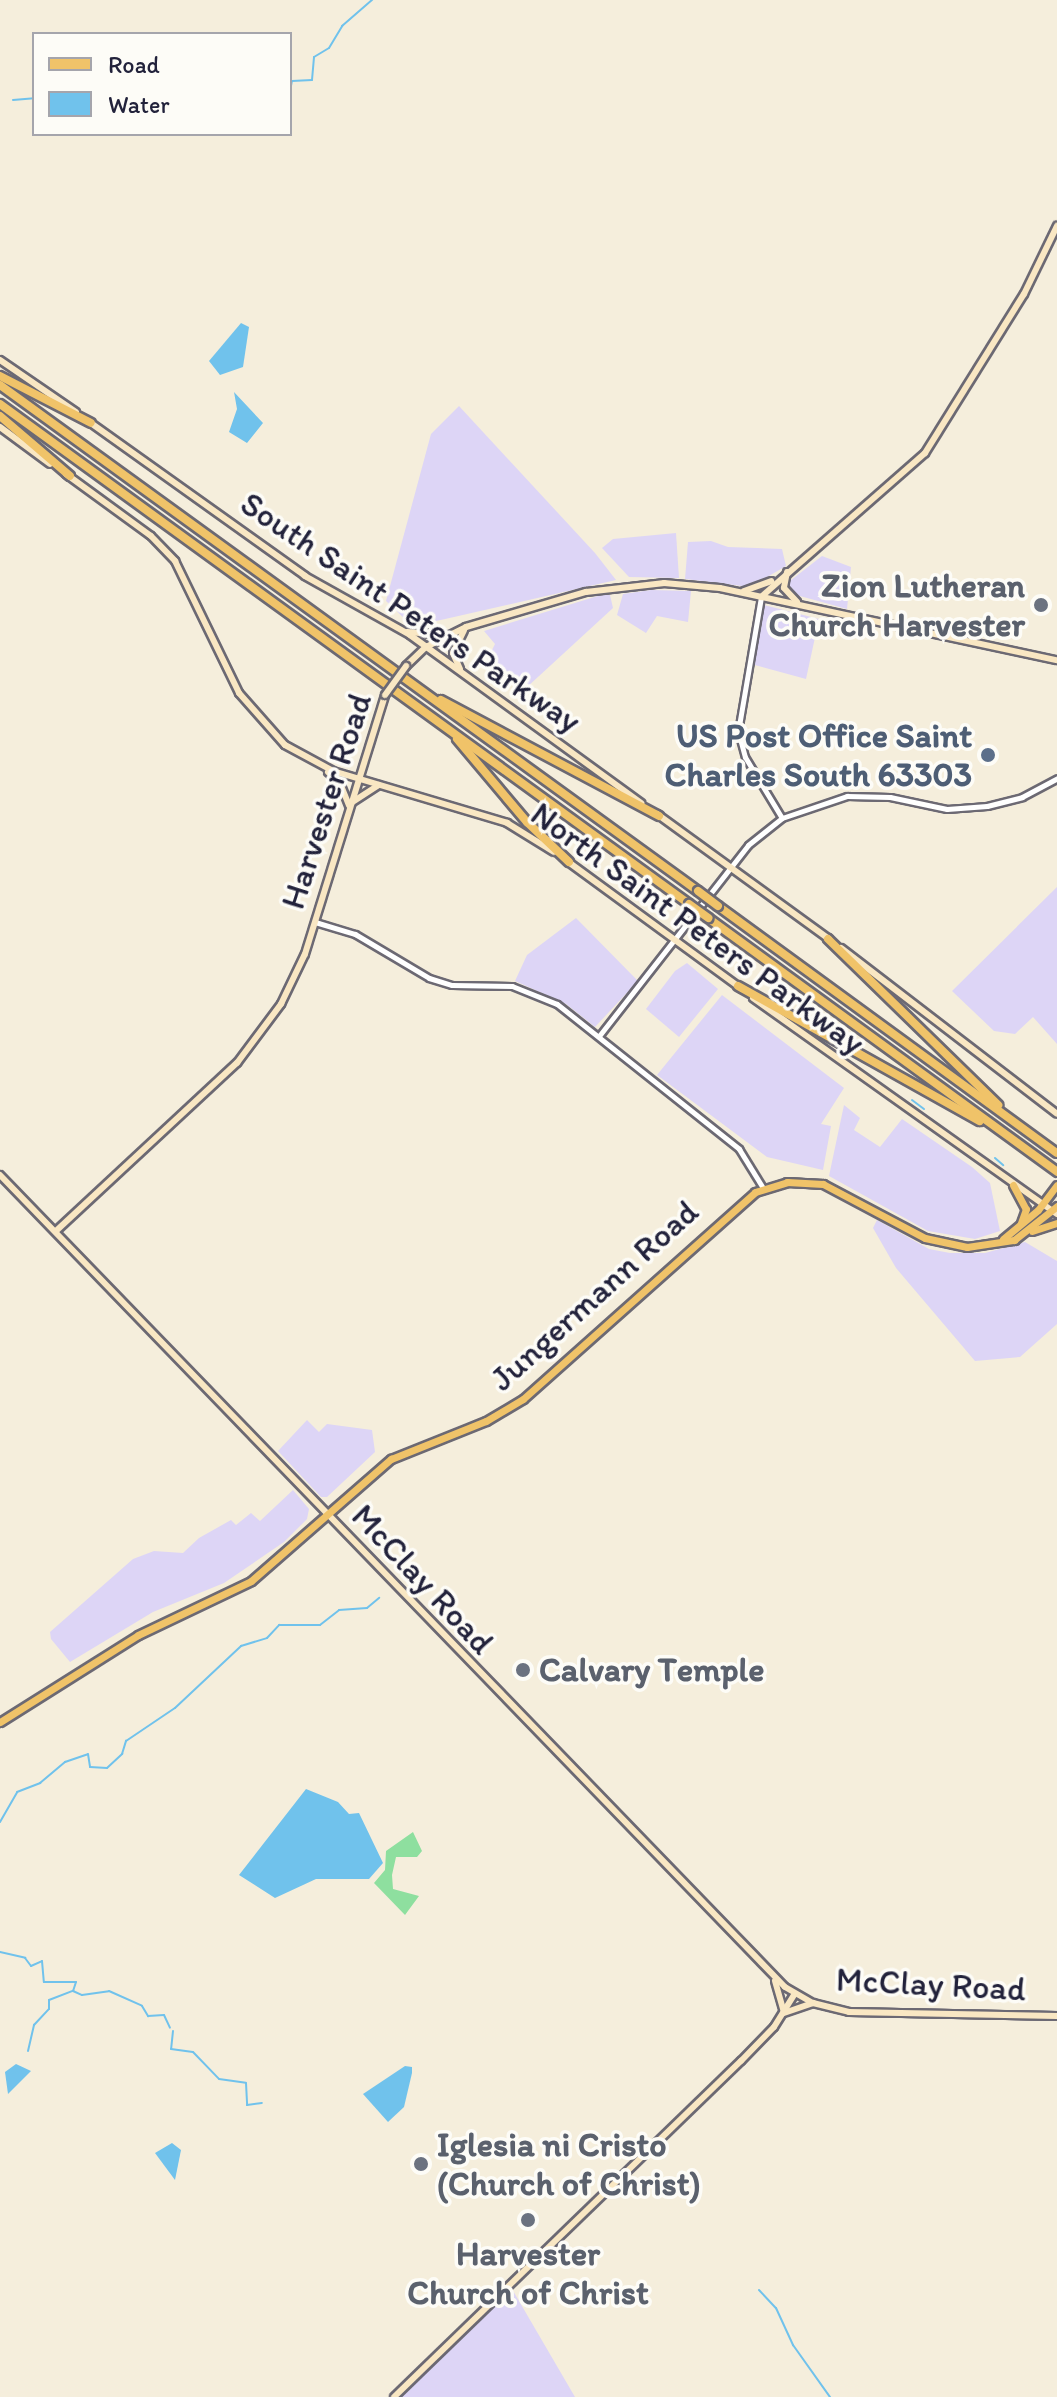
<!DOCTYPE html>
<html>
<head>
<meta charset="utf-8">
<style>
  body { margin:0 }
  #map { position:relative; width:1057px; height:2397px; overflow:hidden; background:#f5eedc; font-family:Itim,sans-serif }
  div>[style] { position:absolute }
  [style*='--x'] { left:calc(var(--x)*1px); top:calc(var(--y)*1px); width:calc(var(--w)*1px); rotate:calc(var(--a)*1deg) }
  .built>* { inset:0; background:#ddd5f6 }
  .green>* { inset:0; background:#8edf9f }
  .water>* { inset:0; background:#70c2ec }
  .stream>* { height:2px; margin:-1px; padding:0 1px; transform-origin:1px; border-radius:1px; background:#70c2ec }
  .roads { filter:drop-shadow(2px 0 #6c6973) drop-shadow(-2px 0 #6c6973) drop-shadow(0 2px #6c6973) drop-shadow(0 -2px #6c6973) }
  .tertiary>* { height:5px; margin:-2.5px; padding:0 2.5px; transform-origin:2.5px; border-radius:2.5px; background:#fff }
  .secondary>* { height:6px; margin:-3px; padding:0 3px; transform-origin:3px; border-radius:3px; background:#f9e7c3 }
  .primary>* { height:7px; margin:-3.5px; padding:0 3.5px; transform-origin:3.5px; border-radius:3.5px; background:#f0c369 }
  .motorway>* { height:8px; margin:-4px; padding:0 4px; transform-origin:4px; border-radius:4px; background:#f0c369 }
  .bridges { filter:drop-shadow(2px 0 #6c6973) drop-shadow(-2px 0 #6c6973) drop-shadow(0 2px #6c6973) drop-shadow(0 -2px #6c6973) }
  .secondary-bridge>* { height:6px; margin:-3px; padding:0 3px; transform-origin:3px; border-radius:3px; background:#f9e7c3 }
  .motorway-bridge>* { height:8px; margin:-4px; padding:0 4px; transform-origin:4px; border-radius:4px; background:#f0c369 }
  .dots>* { width:22px; height:22px; translate:-50% -50%; box-sizing:border-box; border:4px solid #fdfcf7; border-radius:50% }
  span { translate:-50% -50%; white-space:nowrap; text-align:center; line-height:1.15; -webkit-text-stroke:7px #fdfcf7; paint-order:stroke }
  .worship-label { font-size:34px; color:#5b616d; font-weight:700 }
  .right { translate:-100% -50%; text-align:right }
  .left { translate:0 -50%; text-align:left }
  .street-label { font-size:34px; color:#22223b }
  .service-label { font-size:34px; color:#4e5e75; font-weight:700 }
  .legend { position:absolute; left:32px; top:32px; width:260px; height:104px; box-sizing:border-box; background:#fdfcf7; border:2px solid #a5a5ac; margin:0; padding:10px 14px; list-style:none; font-size:24px; color:#22223b }
  .legend li { display:flex; align-items:center; gap:16px; height:40px }
  .legend b { width:40px; border:2px solid #a5a5ac }
</style>
</head>
<body>
<div id="map">
  <div class="built">
    <div style="clip-path:polygon(459px 406px,595px 553px,616px 580px,432px 622px,408px 622px,386px 601px,431px 434px)"></div>
    <div style="clip-path:polygon(676px 533px,679px 578px,629px 577px,602px 548px,613px 539px)"></div>
    <div style="clip-path:polygon(711px 541px,728px 547px,782px 549px,786px 566px,750px 587px,685px 579px,688px 542px)"></div>
    <div style="clip-path:polygon(822px 556px,851px 567px,847px 609px,789px 593px,786px 584px)"></div>
    <div style="clip-path:polygon(651px 590px,691px 591px,688px 622px,657px 616px,646px 633px,617px 615px,623px 594px)"></div>
    <div style="clip-path:polygon(601px 595px,610px 595px,613px 608px,526px 688px,487px 660px,495px 644px,484px 631px)"></div>
    <div style="clip-path:polygon(764px 605px,819px 619px,806px 679px,751px 664px)"></div>
    <div style="clip-path:polygon(1057px 887px,1057px 1044px,1033px 1017px,1015px 1034px,994px 1031px,952px 991px)"></div>
    <div style="clip-path:polygon(576px 918px,638px 981px,595px 1027px,566px 1004px,515px 981px,527px 955px)"></div>
    <div style="clip-path:polygon(687px 963px,718px 989px,679px 1037px,646px 1009px,675px 971px)"></div>
    <div style="clip-path:polygon(722px 995px,844px 1088px,821px 1124px,831px 1126px,823px 1170px,767px 1157px,657px 1075px)"></div>
    <div style="clip-path:polygon(844px 1105px,860px 1118px,854px 1130px,880px 1147px,902px 1119px,972px 1167px,990px 1183px,1000px 1231px,975px 1239px,928px 1231px,829px 1176px)"></div>
    <div style="clip-path:polygon(877px 1220px,929px 1249px,950px 1253px,985px 1253px,1025px 1242px,1057px 1261px,1057px 1324px,1020px 1357px,975px 1361px,896px 1268px,873px 1228px)"></div>
    <div style="clip-path:polygon(307px 1420px,319px 1432px,327px 1424px,372px 1430px,375px 1452px,327px 1497px,321px 1497px,278px 1451px)"></div>
    <div style="clip-path:polygon(293px 1490px,309px 1509px,307px 1519px,284px 1542px,224px 1583px,153px 1612px,70px 1662px,51px 1639px,50px 1632px,133px 1559px,154px 1551px,183px 1553px,199px 1538px,231px 1520px,236px 1525px,251px 1513px,260px 1521px)"></div>
    <div style="clip-path:polygon(512px 2289px,575px 2397px,401px 2397px,500px 2301px)"></div>
  </div>
  <div class="green">
    <div style="clip-path:polygon(413px 1832px,422px 1851px,417px 1857px,396px 1857px,392px 1875px,393px 1889px,419px 1896px,405px 1915px,374px 1883px,385px 1870px,386px 1851px)"></div>
  </div>
  <div class="water">
    <div style="clip-path:polygon(241px 323px,249px 327px,243px 367px,220px 375px,209px 361px)"></div>
    <div style="clip-path:polygon(234px 392px,263px 423px,247px 443px,229px 432px,237px 409px)"></div>
    <div style="clip-path:polygon(306px 1789px,338px 1802px,349px 1814px,359px 1813px,383px 1863px,369px 1879px,316px 1879px,275px 1898px,239px 1875px)"></div>
    <div style="clip-path:polygon(16px 2064px,31px 2071px,8px 2094px,5px 2072px)"></div>
    <div style="clip-path:polygon(405px 2066px,412px 2067px,412px 2073px,404px 2107px,388px 2122px,363px 2094px)"></div>
    <div style="clip-path:polygon(172px 2143px,181px 2150px,175px 2180px,155px 2153px)"></div>
  </div>
  <div class="stream">
    <div style="--x:290;--y:91;--w:10;--a:-79"></div>
    <div style="--x:292;--y:81;--w:20;--a:-3"></div>
    <div style="--x:312;--y:80;--w:23;--a:-85"></div>
    <div style="--x:314;--y:57;--w:17;--a:-31"></div>
    <div style="--x:329;--y:48;--w:26;--a:-59"></div>
    <div style="--x:342;--y:26;--w:40;--a:-41"></div>
    <div style="--x:13;--y:100;--w:21;--a:-5"></div>
    <div style="--x:912;--y:1100;--w:15;--a:37"></div>
    <div style="--x:995;--y:1158;--w:11;--a:41"></div>
    <div style="--x:0;--y:1822;--w:34;--a:-60"></div>
    <div style="--x:17;--y:1792;--w:25;--a:-21"></div>
    <div style="--x:40;--y:1783;--w:33;--a:-40"></div>
    <div style="--x:65;--y:1762;--w:24;--a:-19"></div>
    <div style="--x:88;--y:1754;--w:13;--a:81"></div>
    <div style="--x:90;--y:1767;--w:17;--a:3"></div>
    <div style="--x:107;--y:1768;--w:21;--a:-43"></div>
    <div style="--x:122;--y:1754;--w:14;--a:-73"></div>
    <div style="--x:126;--y:1741;--w:59;--a:-34"></div>
    <div style="--x:175;--y:1708;--w:91;--a:-43.2"></div>
    <div style="--x:241;--y:1646;--w:27;--a:-17"></div>
    <div style="--x:267;--y:1638;--w:18;--a:-47"></div>
    <div style="--x:279;--y:1625;--w:41;--a:0"></div>
    <div style="--x:320;--y:1625;--w:24;--a:-38"></div>
    <div style="--x:339;--y:1610;--w:28;--a:-4"></div>
    <div style="--x:367;--y:1608;--w:16;--a:-40"></div>
    <div style="--x:0;--y:1952;--w:26;--a:13"></div>
    <div style="--x:25;--y:1958;--w:10;--a:53"></div>
    <div style="--x:31;--y:1966;--w:12;--a:-24"></div>
    <div style="--x:42;--y:1961;--w:21;--a:85"></div>
    <div style="--x:44;--y:1982;--w:32;--a:0"></div>
    <div style="--x:76;--y:1982;--w:9;--a:108"></div>
    <div style="--x:73;--y:1991;--w:10;--a:24"></div>
    <div style="--x:82;--y:1995;--w:27;--a:-8"></div>
    <div style="--x:109;--y:1991;--w:36;--a:24"></div>
    <div style="--x:142;--y:2006;--w:12;--a:59"></div>
    <div style="--x:148;--y:2016;--w:16;--a:-4"></div>
    <div style="--x:164;--y:2015;--w:14;--a:65"></div>
    <div style="--x:173;--y:2031;--w:18;--a:96"></div>
    <div style="--x:171;--y:2049;--w:22;--a:8"></div>
    <div style="--x:193;--y:2052;--w:37;--a:46"></div>
    <div style="--x:219;--y:2079;--w:27;--a:8"></div>
    <div style="--x:246;--y:2083;--w:22;--a:87"></div>
    <div style="--x:247;--y:2105;--w:15;--a:-8"></div>
    <div style="--x:28;--y:2051;--w:27;--a:-77"></div>
    <div style="--x:34;--y:2025;--w:22;--a:-47"></div>
    <div style="--x:49;--y:2009;--w:9;--a:-90"></div>
    <div style="--x:49;--y:2000;--w:26;--a:-21"></div>
    <div style="--x:759;--y:2290;--w:25;--a:47"></div>
    <div style="--x:776;--y:2308;--w:41;--a:65.3"></div>
    <div style="--x:793;--y:2345;--w:64;--a:54.6"></div>
  </div>
  <div class="roads">
    <div class="tertiary">
      <div style="--x:761;--y:597;--w:136;--a:99.7"></div>
      <div style="--x:738;--y:731;--w:27;--a:75"></div>
      <div style="--x:745;--y:757;--w:71;--a:58.8"></div>
      <div style="--x:315;--y:922;--w:42;--a:16.7"></div>
      <div style="--x:355;--y:934;--w:86;--a:30.7"></div>
      <div style="--x:429;--y:978;--w:24;--a:17"></div>
      <div style="--x:452;--y:985;--w:60;--a:1"></div>
      <div style="--x:512;--y:986;--w:48;--a:21.8"></div>
      <div style="--x:557;--y:1004;--w:233;--a:38.5"></div>
      <div style="--x:739;--y:1149;--w:46;--a:58.4"></div>
      <div style="--x:599;--y:1036;--w:242;--a:-52"></div>
      <div style="--x:748;--y:845;--w:43;--a:-38.5"></div>
      <div style="--x:782;--y:818;--w:69;--a:-18.7"></div>
      <div style="--x:847;--y:796;--w:43;--a:1.3"></div>
      <div style="--x:890;--y:797;--w:58;--a:11.9"></div>
      <div style="--x:947;--y:809;--w:40;--a:-4.3"></div>
      <div style="--x:987;--y:806;--w:36;--a:-14"></div>
      <div style="--x:1022;--y:797;--w:40;--a:-28"></div>
    </div>
    <div class="secondary">
      <div style="--x:0;--y:360;--w:92;--a:34.4"></div>
      <div style="--x:88;--y:421;--w:267;--a:35.5"></div>
      <div style="--x:305;--y:576;--w:120;--a:29.3"></div>
      <div style="--x:410;--y:635;--w:286;--a:36"></div>
      <div style="--x:0;--y:427;--w:62;--a:36.5"></div>
      <div style="--x:66;--y:474;--w:105;--a:36.1"></div>
      <div style="--x:151;--y:536;--w:35;--a:46"></div>
      <div style="--x:175;--y:561;--w:147;--a:64.1"></div>
      <div style="--x:239;--y:693;--w:69;--a:48.5"></div>
      <div style="--x:285;--y:745;--w:55;--a:28.4"></div>
      <div style="--x:333;--y:771;--w:182;--a:16.6"></div>
      <div style="--x:507;--y:823;--w:55;--a:31.7"></div>
      <div style="--x:787;--y:572;--w:16;--a:101"></div>
      <div style="--x:784;--y:588;--w:19;--a:47"></div>
      <div style="--x:744;--y:591;--w:29;--a:-20"></div>
      <div style="--x:761;--y:597;--w:218;--a:-41.3"></div>
      <div style="--x:925;--y:453;--w:187;--a:-58.1"></div>
      <div style="--x:1024;--y:294;--w:76;--a:-64.1"></div>
      <div style="--x:407;--y:632;--w:40;--a:4.3"></div>
      <div style="--x:406;--y:666;--w:28;--a:-44"></div>
      <div style="--x:426;--y:647;--w:45;--a:-26.6"></div>
      <div style="--x:466;--y:627;--w:125;--a:-16.3"></div>
      <div style="--x:586;--y:592;--w:79;--a:-6.6"></div>
      <div style="--x:664;--y:583;--w:56;--a:5.1"></div>
      <div style="--x:720;--y:588;--w:345;--a:12.1"></div>
      <div style="--x:460;--y:669;--w:17;--a:-114"></div>
      <div style="--x:453;--y:653;--w:25;--a:-64"></div>
      <div style="--x:328;--y:772;--w:16;--a:43"></div>
      <div style="--x:340;--y:783;--w:24;--a:68"></div>
      <div style="--x:351;--y:803;--w:33;--a:-33"></div>
      <div style="--x:657;--y:814;--w:213;--a:36"></div>
      <div style="--x:567;--y:861;--w:217;--a:36.2"></div>
      <div style="--x:841;--y:948;--w:272;--a:37.5"></div>
      <div style="--x:753;--y:998;--w:373;--a:35.4"></div>
      <div style="--x:0;--y:1175;--w:1129;--a:45.97"></div>
      <div style="--x:785;--y:1987;--w:32;--a:30"></div>
      <div style="--x:813;--y:2003;--w:37;--a:14"></div>
      <div style="--x:849;--y:2012;--w:208;--a:1.1"></div>
      <div style="--x:56;--y:1231;--w:247;--a:-42.9"></div>
      <div style="--x:237;--y:1063;--w:74;--a:-53.3"></div>
      <div style="--x:281;--y:1004;--w:55;--a:-64.4"></div>
      <div style="--x:305;--y:954;--w:271;--a:-72.8"></div>
      <div style="--x:775;--y:1981;--w:32;--a:74"></div>
      <div style="--x:784;--y:2013;--w:31;--a:-19"></div>
      <div style="--x:394;--y:2397;--w:483;--a:-44.1"></div>
      <div style="--x:741;--y:2061;--w:47;--a:-45.9"></div>
      <div style="--x:774;--y:2027;--w:39;--a:-58"></div>
    </div>
    <div class="primary">
      <div style="--x:1013;--y:1185;--w:27;--a:62"></div>
      <div style="--x:1026;--y:1209;--w:15;--a:110"></div>
      <div style="--x:1032;--y:1231;--w:26;--a:-18"></div>
      <div style="--x:1003;--y:1239;--w:45;--a:-39.6"></div>
      <div style="--x:1038;--y:1210;--w:31;--a:-53"></div>
      <div style="--x:0;--y:1722;--w:163;--a:-32.2"></div>
      <div style="--x:138;--y:1635;--w:125;--a:-25.5"></div>
      <div style="--x:251;--y:1581;--w:186;--a:-41.1"></div>
      <div style="--x:391;--y:1459;--w:102;--a:-21.8"></div>
      <div style="--x:486;--y:1421;--w:43;--a:-30.7"></div>
      <div style="--x:523;--y:1399;--w:311;--a:-41.7"></div>
      <div style="--x:755;--y:1192;--w:34;--a:-17"></div>
      <div style="--x:787;--y:1182;--w:36;--a:3"></div>
      <div style="--x:823;--y:1184;--w:115;--a:27.9"></div>
      <div style="--x:925;--y:1238;--w:43;--a:12.1"></div>
      <div style="--x:967;--y:1247;--w:48;--a:-8.5"></div>
      <div style="--x:1014;--y:1240;--w:55;--a:-38.3"></div>
    </div>
    <div class="motorway">
      <div style="--x:0;--y:376;--w:102;--a:27.3"></div>
      <div style="--x:0;--y:385;--w:862;--a:35.94"></div>
      <div style="--x:0;--y:404;--w:851;--a:35.97"></div>
      <div style="--x:0;--y:416;--w:92;--a:40.6"></div>
      <div style="--x:441;--y:700;--w:247;--a:28"></div>
      <div style="--x:457;--y:739;--w:109;--a:49.9"></div>
      <div style="--x:527;--y:822;--w:58;--a:43.6"></div>
      <div style="--x:718;--y:906;--w:419;--a:36.1"></div>
      <div style="--x:708;--y:918;--w:432;--a:36"></div>
      <div style="--x:828;--y:939;--w:238;--a:44.3"></div>
      <div style="--x:738;--y:986;--w:277;--a:29.2"></div>
    </div>
  </div>
  <div class="bridges">
    <div class="secondary-bridge">
      <div style="--x:385;--y:695;--w:36;--a:-54"></div>
    </div>
    <div class="motorway-bridge">
      <div style="--x:698;--y:891;--w:25;--a:37"></div>
      <div style="--x:689;--y:904;--w:24;--a:36"></div>
    </div>
  </div>
  <div class="dots">
    <div style="left:1041px;top:605px;background:#6b7280"></div>
    <div style="left:988px;top:755px;background:#5c6f8a"></div>
    <div style="left:523px;top:1670px;background:#6b7280"></div>
    <div style="left:421px;top:2164px;background:#6b7280"></div>
    <div style="left:528px;top:2220px;background:#6b7280"></div>
  </div>
  <div class="worship-label">
    <span class="right" style="left:1025px;top:605px">Zion Lutheran<br>Church Harvester</span>
    <span class="left" style="left:539px;top:1670px">Calvary Temple</span>
    <span class="left" style="left:437px;top:2164px">Iglesia ni Cristo<br>(Church of Christ)</span>
    <span style="left:528px;top:2273px">Harvester<br>Church of Christ</span>
  </div>
  <div class="street-label">
    <span style="left:411px;top:612px;rotate:34deg">South Saint Peters Parkway</span>
    <span style="left:326px;top:801px;rotate:-72deg">Harvester Road</span>
    <span style="left:698px;top:928px;rotate:36deg">North Saint Peters Parkway</span>
    <span style="left:594px;top:1295px;rotate:-42deg">Jungermann Road</span>
    <span style="left:423px;top:1579px;rotate:47deg">McClay Road</span>
    <span style="left:931px;top:1984px;rotate:3deg">McClay Road</span>
  </div>
  <div class="service-label">
    <span class="right" style="left:972px;top:755px">US Post Office Saint<br>Charles South 63303</span>
  </div>
  <ul class="legend">
  <li><b style="height:10px;background:#f0c369"></b>Road</li>
  <li><b style="height:22px;background:#70c2ec"></b>Water</li>
  </ul>
</div>
</body>
</html>
